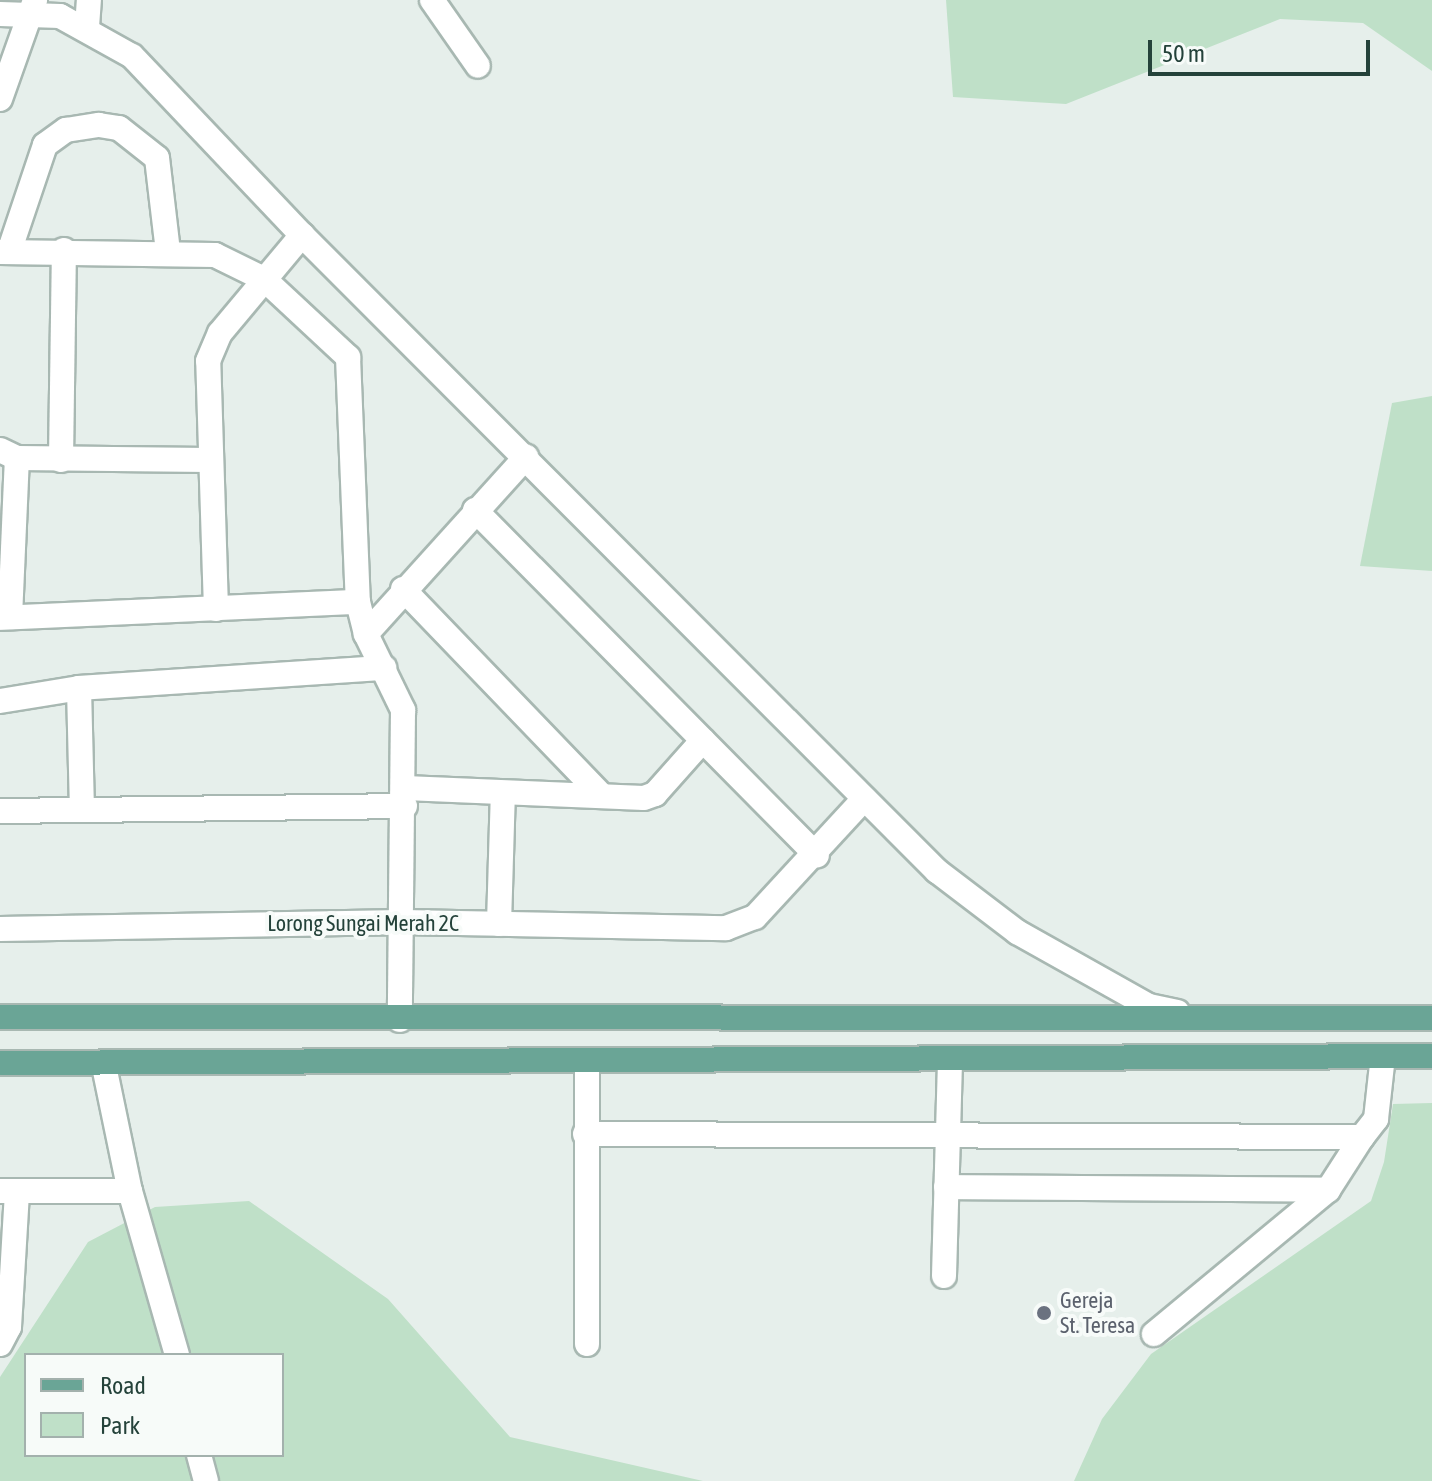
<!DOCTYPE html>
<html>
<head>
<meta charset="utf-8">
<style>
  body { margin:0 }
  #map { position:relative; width:1432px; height:1481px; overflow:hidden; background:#e6efeb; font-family:"Asap Condensed",sans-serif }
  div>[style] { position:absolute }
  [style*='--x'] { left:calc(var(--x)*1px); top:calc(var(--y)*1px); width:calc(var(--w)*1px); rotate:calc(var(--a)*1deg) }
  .green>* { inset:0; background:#bfe0c8 }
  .roads { filter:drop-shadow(2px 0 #a8b8b2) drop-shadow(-2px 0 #a8b8b2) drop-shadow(0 2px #a8b8b2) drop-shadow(0 -2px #a8b8b2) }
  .minor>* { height:24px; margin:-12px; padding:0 12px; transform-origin:12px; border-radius:12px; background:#fff }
  .major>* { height:24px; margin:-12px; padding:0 12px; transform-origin:12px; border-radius:12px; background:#6aa596 }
  .dots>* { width:22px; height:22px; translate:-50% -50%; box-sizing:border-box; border:4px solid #f7fbf9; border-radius:50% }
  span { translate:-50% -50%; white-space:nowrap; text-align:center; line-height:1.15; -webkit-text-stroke:8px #f7fbf9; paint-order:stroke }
  .street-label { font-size:22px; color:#24423a }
  .worship-label { font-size:22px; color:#5b616d }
  .left { translate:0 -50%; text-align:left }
  .legend { position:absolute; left:24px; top:1353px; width:260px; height:104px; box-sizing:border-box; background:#f7fbf9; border:2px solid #a3b1ad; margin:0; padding:10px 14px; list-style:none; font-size:24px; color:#24423a }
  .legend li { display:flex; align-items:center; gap:16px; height:40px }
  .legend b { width:40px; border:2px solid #a3b1ad }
  .scale { position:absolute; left:1148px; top:40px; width:222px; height:36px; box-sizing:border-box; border:4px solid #24423a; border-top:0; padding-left:10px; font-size:24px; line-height:28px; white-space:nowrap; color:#24423a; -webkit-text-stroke:6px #f7fbf9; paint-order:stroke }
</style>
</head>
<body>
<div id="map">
  <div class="green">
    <div style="clip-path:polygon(946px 0,1432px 0,1432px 71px,1363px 23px,1280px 19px,1066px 104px,953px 97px)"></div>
    <div style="clip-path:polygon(1432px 396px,1432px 571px,1360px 566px,1392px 403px)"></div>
    <div style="clip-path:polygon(1432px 1103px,1432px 1481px,1074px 1481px,1102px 1419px,1151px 1354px,1371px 1201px,1384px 1162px,1393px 1104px)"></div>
    <div style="clip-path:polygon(evenodd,249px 1201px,388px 1299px,510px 1437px,703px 1481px,0 1481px,0 1377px,88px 1242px,155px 1207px,249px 1201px,26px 1355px,282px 1355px,282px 1455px,26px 1455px,26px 1355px)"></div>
  </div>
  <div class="roads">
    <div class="minor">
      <div style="--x:432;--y:0;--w:80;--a:55.1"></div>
      <div style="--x:0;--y:14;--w:60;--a:1.9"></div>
      <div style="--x:60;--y:16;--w:82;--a:29.1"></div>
      <div style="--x:132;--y:56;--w:247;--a:46.5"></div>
      <div style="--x:302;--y:235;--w:899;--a:45.05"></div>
      <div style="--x:937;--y:871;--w:101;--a:37.3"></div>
      <div style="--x:1017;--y:932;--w:151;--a:29.3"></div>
      <div style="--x:1149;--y:1006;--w:29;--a:12"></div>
      <div style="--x:87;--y:27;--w:27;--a:-86"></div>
      <div style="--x:0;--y:99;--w:105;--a:-70.5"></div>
      <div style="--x:0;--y:252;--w:215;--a:0.8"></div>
      <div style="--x:215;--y:255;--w:55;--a:26.1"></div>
      <div style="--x:264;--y:279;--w:115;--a:42.9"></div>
      <div style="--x:348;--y:357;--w:245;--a:87.7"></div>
      <div style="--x:358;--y:602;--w:33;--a:76"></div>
      <div style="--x:366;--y:634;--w:85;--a:64"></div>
      <div style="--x:403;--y:710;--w:310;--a:90.6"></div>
      <div style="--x:9;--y:252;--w:113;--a:-71.4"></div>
      <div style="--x:45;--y:145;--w:26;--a:-36"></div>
      <div style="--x:66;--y:130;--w:33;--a:-9"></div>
      <div style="--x:99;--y:125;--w:20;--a:9"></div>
      <div style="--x:119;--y:128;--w:48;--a:38.3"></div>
      <div style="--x:157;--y:158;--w:94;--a:83.3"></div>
      <div style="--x:0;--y:450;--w:19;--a:25"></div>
      <div style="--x:17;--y:458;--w:192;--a:0.6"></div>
      <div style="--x:61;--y:460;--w:210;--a:-89.2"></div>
      <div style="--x:475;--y:510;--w:486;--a:45.3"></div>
      <div style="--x:403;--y:589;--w:287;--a:46.1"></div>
      <div style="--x:216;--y:609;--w:248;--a:-91.8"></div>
      <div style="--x:208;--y:361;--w:30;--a:-67"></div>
      <div style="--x:220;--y:333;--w:128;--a:-50.1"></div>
      <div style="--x:10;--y:617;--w:159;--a:-87.5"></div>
      <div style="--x:0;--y:618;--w:358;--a:-2.6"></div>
      <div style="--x:366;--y:634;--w:239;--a:-47.9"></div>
      <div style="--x:79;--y:688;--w:122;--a:88.6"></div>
      <div style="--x:0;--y:701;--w:80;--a:-9.3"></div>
      <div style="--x:79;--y:688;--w:306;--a:-3.8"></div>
      <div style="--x:405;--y:788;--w:239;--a:2.4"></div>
      <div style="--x:644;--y:798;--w:12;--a:-20"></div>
      <div style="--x:655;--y:794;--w:72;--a:-48.4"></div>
      <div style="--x:0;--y:811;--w:405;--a:-0.7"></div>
      <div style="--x:499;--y:924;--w:131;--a:-88.3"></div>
      <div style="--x:0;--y:929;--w:403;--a:-1"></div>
      <div style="--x:403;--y:922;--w:323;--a:1.1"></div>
      <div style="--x:726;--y:928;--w:31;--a:-21"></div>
      <div style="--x:755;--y:917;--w:161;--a:-47.3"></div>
      <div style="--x:104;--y:1066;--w:128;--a:78.3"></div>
      <div style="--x:130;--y:1191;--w:171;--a:74"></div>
      <div style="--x:585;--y:1134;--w:777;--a:0.22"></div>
      <div style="--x:1362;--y:1137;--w:23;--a:-52"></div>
      <div style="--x:1376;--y:1119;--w:63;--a:-83.7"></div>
      <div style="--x:946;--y:1187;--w:382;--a:0.4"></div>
      <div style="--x:1328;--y:1190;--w:226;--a:140.4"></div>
      <div style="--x:1328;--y:1190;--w:63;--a:-57.3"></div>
      <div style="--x:0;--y:1191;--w:130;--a:0"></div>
      <div style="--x:944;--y:1276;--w:218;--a:-88.4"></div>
      <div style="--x:0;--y:1344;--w:19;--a:-62"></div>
      <div style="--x:9;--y:1327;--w:136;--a:-86.6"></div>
      <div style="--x:587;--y:1344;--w:284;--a:-90"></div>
      <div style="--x:199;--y:1455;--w:27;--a:75"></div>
    </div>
    <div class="major">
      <div style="--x:0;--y:1017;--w:1432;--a:0.04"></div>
      <div style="--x:0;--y:1063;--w:1432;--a:-0.28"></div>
    </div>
  </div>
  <div class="dots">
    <div style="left:1044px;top:1313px;background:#6b7280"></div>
  </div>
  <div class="street-label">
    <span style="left:363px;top:924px">Lorong Sungai Merah 2C</span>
  </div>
  <div class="worship-label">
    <span class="left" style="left:1060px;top:1313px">Gereja<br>St. Teresa</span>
  </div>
  <ul class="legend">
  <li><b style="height:10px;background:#6aa596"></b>Road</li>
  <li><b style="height:22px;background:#bfe0c8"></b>Park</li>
  </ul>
  <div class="scale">50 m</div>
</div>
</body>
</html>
